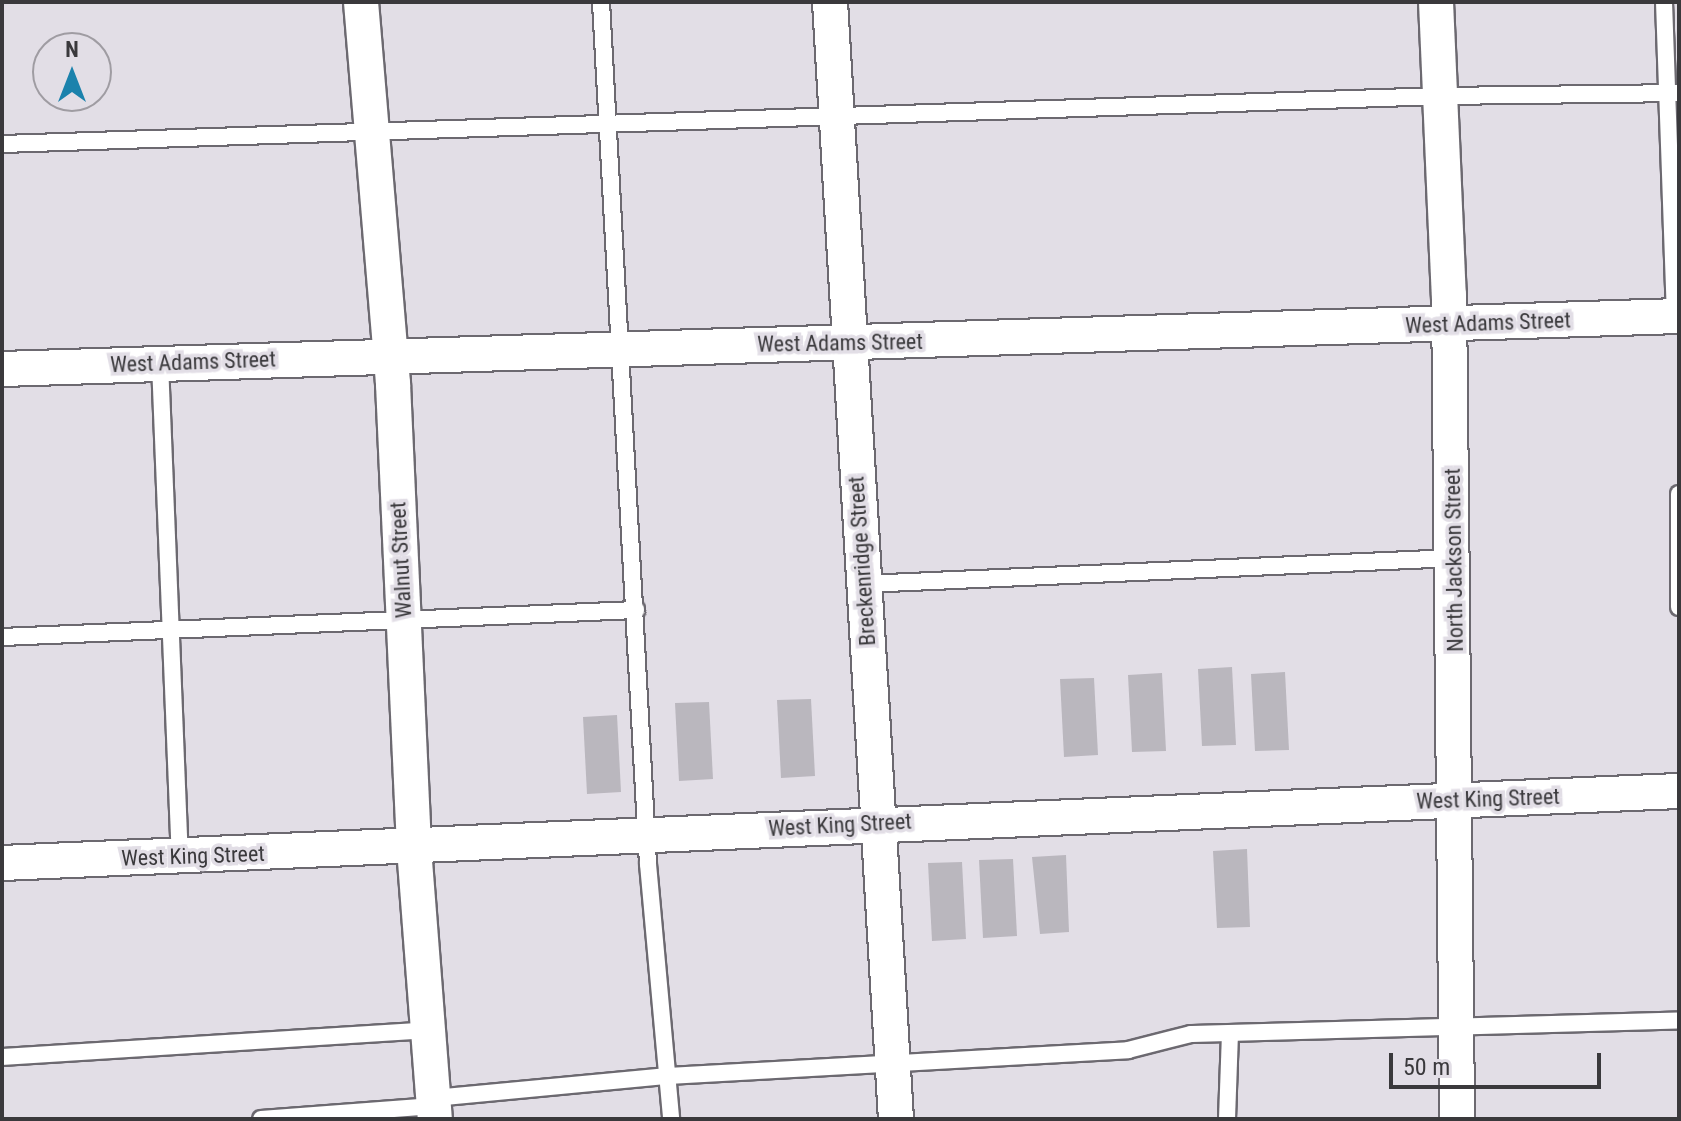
<!DOCTYPE html>
<html>
<head>
<meta charset="utf-8">
<style>
  body { margin:0 }
  #map { position:relative; width:1681px; height:1121px; overflow:hidden; background:#e2dee6; font-family:"Roboto Condensed",sans-serif }
  div>[style] { position:absolute }
  [style*='--x'] { left:calc(var(--x)*1px); top:calc(var(--y)*1px); width:calc(var(--w)*1px); rotate:calc(var(--a)*1deg) }
  .building>* { inset:0; background:#bab7be }
  .roads { filter:drop-shadow(2px 0 #6c6970) drop-shadow(-2px 0 #6c6970) drop-shadow(0 2px #6c6970) drop-shadow(0 -2px #6c6970) }
  .lane>* { height:16px; margin:-8px; padding:0 8px; transform-origin:8px; border-radius:8px; background:#fff }
  .street>* { height:34px; margin:-17px; padding:0 17px; transform-origin:17px; border-radius:17px; background:#fff }
  span { translate:-50% -50%; white-space:nowrap; text-align:center; line-height:1.15; -webkit-text-stroke:7px #e2dee6; paint-order:stroke }
  .street-label { font-size:22px; color:#3a393c }
  .frame { position:absolute; inset:0; border:4px solid #3a393c; pointer-events:none }
  .north { position:absolute; left:32px; top:32px; width:80px; height:80px; box-sizing:border-box; background:#e2dee6; border:2px solid #9f9ca2; border-radius:50%; rotate:0deg; font-size:22px; font-weight:700; line-height:32px; text-align:center; color:#3a393c }
  .north::after { content:''; display:block; margin:auto; width:28px; height:36px; background:#1b82ac; clip-path:polygon(50% 0,100% 100%,50% 72%,0 100%) }
  .scale { position:absolute; left:1389px; top:1053px; width:212px; height:36px; box-sizing:border-box; border:4px solid #3a393c; border-top:0; padding-left:10px; font-size:24px; line-height:28px; white-space:nowrap; color:#3a393c; -webkit-text-stroke:6px #e2dee6; paint-order:stroke }
</style>
</head>
<body>
<div id="map">
  <div class="building">
    <div style="clip-path:polygon(1232px 667px,1236px 745px,1202px 746px,1198px 669px)"></div>
    <div style="clip-path:polygon(1285px 672px,1289px 750px,1255px 751px,1251px 674px)"></div>
    <div style="clip-path:polygon(1162px 673px,1166px 751px,1132px 752px,1128px 675px)"></div>
    <div style="clip-path:polygon(1094px 678px,1098px 755px,1064px 757px,1060px 679px)"></div>
    <div style="clip-path:polygon(811px 699px,815px 776px,781px 778px,777px 700px)"></div>
    <div style="clip-path:polygon(709px 702px,713px 779px,679px 781px,675px 703px)"></div>
    <div style="clip-path:polygon(617px 715px,621px 792px,587px 794px,583px 717px)"></div>
    <div style="clip-path:polygon(1247px 849px,1250px 927px,1217px 928px,1213px 851px)"></div>
    <div style="clip-path:polygon(1066px 855px,1069px 932px,1040px 934px,1032px 857px)"></div>
    <div style="clip-path:polygon(1013px 859px,1017px 936px,983px 938px,979px 860px)"></div>
    <div style="clip-path:polygon(962px 862px,966px 939px,932px 941px,928px 863px)"></div>
  </div>
  <div class="roads">
    <div class="lane">
      <div style="--x:601;--y:2;--w:863;--a:86.88"></div>
      <div style="--x:648;--y:864;--w:256;--a:84.8"></div>
      <div style="--x:1664;--y:2;--w:315;--a:88"></div>
      <div style="--x:2;--y:144;--w:1438;--a:-1.91"></div>
      <div style="--x:1439;--y:96;--w:240;--a:-0.7"></div>
      <div style="--x:160;--y:363;--w:493;--a:87.7"></div>
      <div style="--x:1679;--y:494;--w:113;--a:90"></div>
      <div style="--x:864;--y:584;--w:591;--a:-2.52"></div>
      <div style="--x:2;--y:637;--w:635;--a:-2.44"></div>
      <div style="--x:2;--y:1057;--w:428;--a:-3.6"></div>
      <div style="--x:434;--y:1098;--w:235;--a:-5.4"></div>
      <div style="--x:668;--y:1076;--w:461;--a:-3.2"></div>
      <div style="--x:1128;--y:1050;--w:65;--a:-14.3"></div>
      <div style="--x:1191;--y:1034;--w:488;--a:-1.6"></div>
      <div style="--x:261;--y:1119;--w:173;--a:-4.3"></div>
      <div style="--x:1227;--y:1119;--w:84;--a:-88"></div>
    </div>
    <div class="street">
      <div style="--x:361;--y:2;--w:383;--a:85.2"></div>
      <div style="--x:393;--y:384;--w:464;--a:87.4"></div>
      <div style="--x:414;--y:848;--w:272;--a:85.6"></div>
      <div style="--x:830;--y:2;--w:1119;--a:86.62"></div>
      <div style="--x:1436;--y:2;--w:293;--a:87.5"></div>
      <div style="--x:1449;--y:295;--w:824;--a:89.44"></div>
      <div style="--x:2;--y:369;--w:1678;--a:-1.81"></div>
      <div style="--x:2;--y:863;--w:1679;--a:-2.46"></div>
    </div>
  </div>
  <div class="street-label">
    <span style="left:1488px;top:323px;rotate:-2deg">West Adams Street</span>
    <span style="left:840px;top:343px;rotate:-1deg">West Adams Street</span>
    <span style="left:193px;top:362px;rotate:-2deg">West Adams Street</span>
    <span style="left:401px;top:560px;rotate:-93deg">Walnut Street</span>
    <span style="left:1454px;top:560px;rotate:-91deg">North Jackson Street</span>
    <span style="left:862px;top:561px;rotate:-94deg">Breckenridge Street</span>
    <span style="left:1488px;top:799px;rotate:-2deg">West King Street</span>
    <span style="left:840px;top:825px;rotate:-3deg">West King Street</span>
    <span style="left:193px;top:856px;rotate:-2deg">West King Street</span>
  </div>
  <div class="frame"></div>
  <div class="north">N</div>
  <div class="scale">50 m</div>
</div>
</body>
</html>
